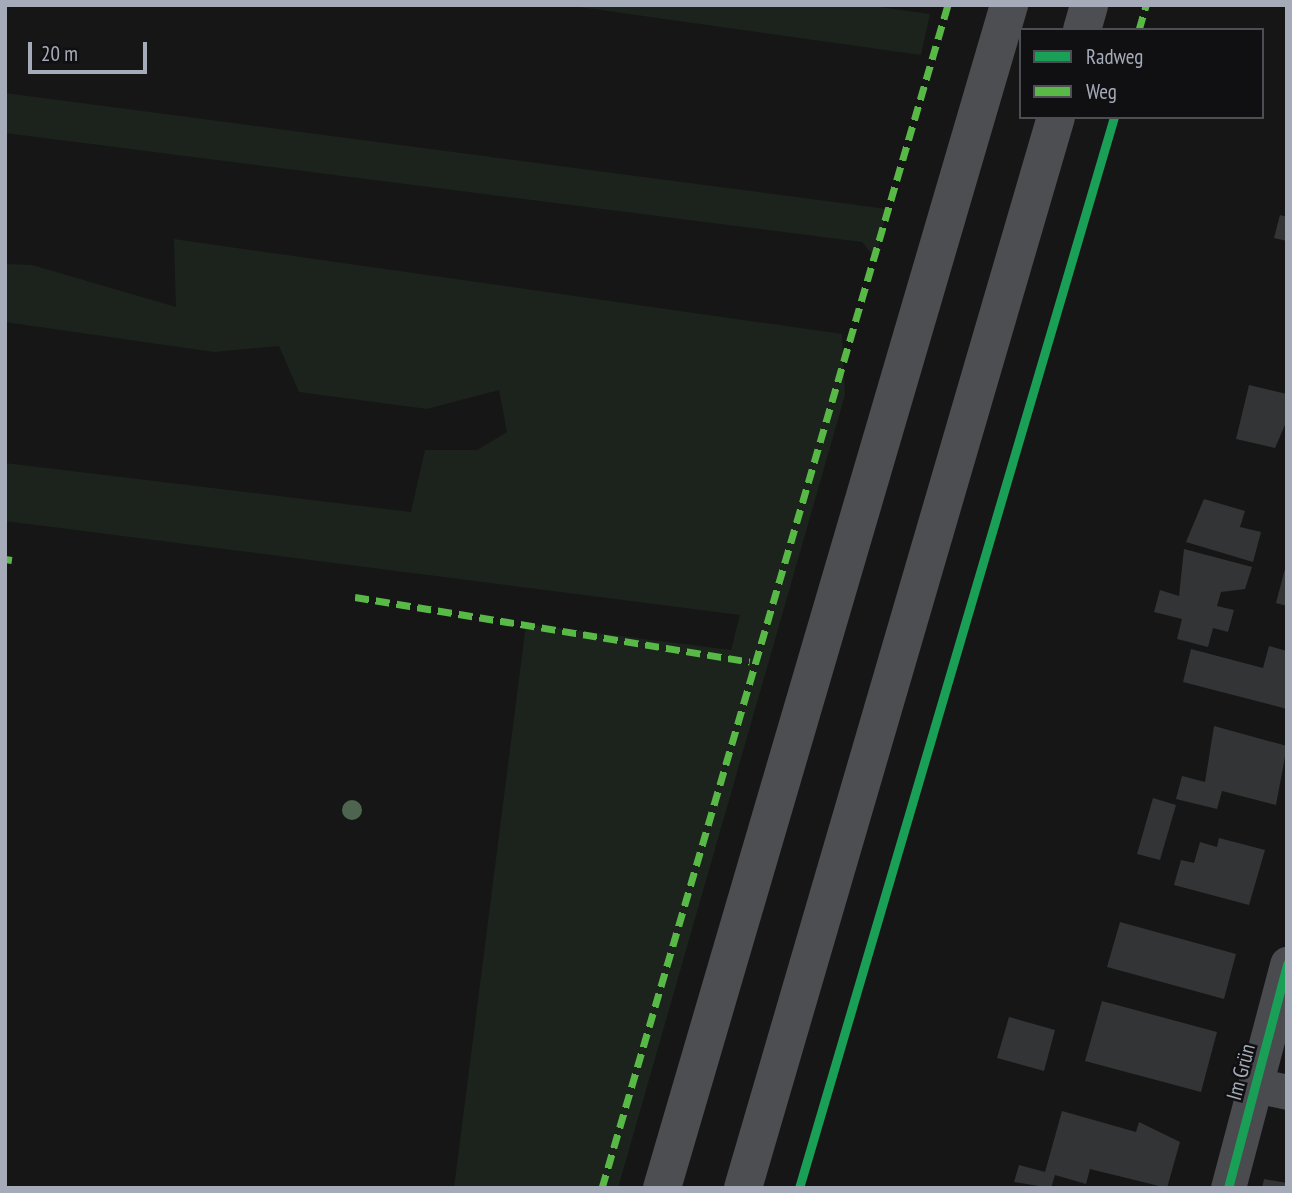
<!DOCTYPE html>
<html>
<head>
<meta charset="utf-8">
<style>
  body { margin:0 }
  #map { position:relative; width:1292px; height:1193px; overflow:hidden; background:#161616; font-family:"PT Sans Narrow",sans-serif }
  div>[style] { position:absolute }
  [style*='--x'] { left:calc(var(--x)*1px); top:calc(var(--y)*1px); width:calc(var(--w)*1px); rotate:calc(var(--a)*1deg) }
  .green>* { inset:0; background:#1b231c }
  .building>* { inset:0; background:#333435 }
  .street>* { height:35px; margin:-17.5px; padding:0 17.5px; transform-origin:17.5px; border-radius:17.5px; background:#494b4f }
  .primary>* { height:38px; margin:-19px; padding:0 19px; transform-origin:19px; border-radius:19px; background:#4c4e51 }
  .quiet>* { height:7px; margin-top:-3.5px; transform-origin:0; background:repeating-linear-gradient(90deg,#58b947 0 14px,transparent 0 21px) }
  .cycleway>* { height:9px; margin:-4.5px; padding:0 4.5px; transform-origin:4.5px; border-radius:4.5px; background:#1a9f57 }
  .trees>* { width:20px; height:20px; margin:-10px; border-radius:50%; background:#4d654f }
  span { translate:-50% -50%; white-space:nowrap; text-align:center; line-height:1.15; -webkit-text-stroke:5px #101012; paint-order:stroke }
  .street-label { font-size:21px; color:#a5abb8 }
  .frame { position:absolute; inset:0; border:7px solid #a5abb8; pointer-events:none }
  .legend { position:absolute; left:1019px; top:28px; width:245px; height:91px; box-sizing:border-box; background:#101012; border:2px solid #4c4e54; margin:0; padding:9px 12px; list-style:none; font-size:21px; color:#a5abb8 }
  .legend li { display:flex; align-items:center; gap:14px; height:35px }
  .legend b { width:35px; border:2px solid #4c4e54 }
  .scale { position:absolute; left:28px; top:42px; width:119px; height:32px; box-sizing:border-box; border:4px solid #a5abb8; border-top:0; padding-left:9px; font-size:21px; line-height:24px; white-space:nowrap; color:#a5abb8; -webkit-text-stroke:5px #101012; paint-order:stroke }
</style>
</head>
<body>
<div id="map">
  <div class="green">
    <div style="clip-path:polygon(565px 5px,865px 5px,930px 14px,921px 55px)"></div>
    <div style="clip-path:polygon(5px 93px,887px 209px,876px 259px,862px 242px,5px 133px)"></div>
    <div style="clip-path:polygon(174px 239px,842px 334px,845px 395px,618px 1188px,454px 1188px,526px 624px,731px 650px,740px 615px,5px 521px,5px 463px,411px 512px,425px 450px,477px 450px,507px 432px,499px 390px,427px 409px,299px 392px,279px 346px,214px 352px,5px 322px,5px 264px,32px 265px,176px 307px)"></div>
  </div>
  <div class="building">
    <div style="clip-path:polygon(1280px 215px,1287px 217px,1287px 241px,1274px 238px)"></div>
    <div style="clip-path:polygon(1249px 385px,1287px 394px,1287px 420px,1275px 448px,1236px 439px)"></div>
    <div style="clip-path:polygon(1204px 499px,1245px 511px,1240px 527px,1261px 532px,1253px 562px,1186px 542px)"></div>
    <div style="clip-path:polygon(1184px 549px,1252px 567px,1245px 589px,1221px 592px,1217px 606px,1234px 610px,1228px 632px,1213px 628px,1208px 647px,1177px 639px,1182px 619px,1154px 612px,1160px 590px,1179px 596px)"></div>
    <div style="clip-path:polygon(1286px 565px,1287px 565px,1287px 606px,1276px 603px)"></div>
    <div style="clip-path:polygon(1269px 646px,1287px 651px,1287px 709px,1183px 682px,1191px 649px,1263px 668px)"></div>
    <div style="clip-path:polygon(1214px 726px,1287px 746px,1276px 805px,1222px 791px,1217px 809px,1176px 799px,1182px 776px,1205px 782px)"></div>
    <div style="clip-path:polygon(1153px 798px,1176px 805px,1160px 860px,1137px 854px)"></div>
    <div style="clip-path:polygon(1219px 838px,1265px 850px,1249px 905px,1174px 885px,1181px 860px,1194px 863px,1200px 842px,1217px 847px)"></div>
    <div style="clip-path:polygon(1120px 922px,1236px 954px,1224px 999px,1107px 967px)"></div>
    <div style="clip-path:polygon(1102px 1001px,1217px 1032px,1201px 1092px,1085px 1061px)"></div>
    <div style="clip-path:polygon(1009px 1017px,1055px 1030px,1044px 1071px,997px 1058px)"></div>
    <div style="clip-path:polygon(1062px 1111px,1136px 1132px,1139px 1122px,1180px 1142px,1167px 1188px,1090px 1169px,1086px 1184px,1055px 1175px,1051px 1188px,1014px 1182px,1019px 1165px,1045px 1172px)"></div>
    <div style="clip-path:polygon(1264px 1179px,1287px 1183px,1287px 1188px,1262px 1188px)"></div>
  </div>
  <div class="street">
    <div style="--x:1255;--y:1085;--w:33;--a:12"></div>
    <div style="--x:1228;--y:1188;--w:232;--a:-75.2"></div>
  </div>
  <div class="primary">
    <div style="--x:1082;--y:30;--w:26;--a:-74"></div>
    <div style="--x:662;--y:1188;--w:1233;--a:-73.65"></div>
    <div style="--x:743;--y:1188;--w:1116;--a:-73.71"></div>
  </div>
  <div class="quiet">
    <div style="--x:1139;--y:30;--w:26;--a:-74"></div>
    <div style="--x:5;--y:559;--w:7;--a:8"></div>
    <div style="--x:355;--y:597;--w:400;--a:9.3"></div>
    <div style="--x:602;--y:1188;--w:1233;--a:-73.7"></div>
  </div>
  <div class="cycleway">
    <div style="--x:799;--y:1188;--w:1116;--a:-73.61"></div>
    <div style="--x:1228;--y:1188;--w:232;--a:-75.2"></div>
  </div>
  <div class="trees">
    <div style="left:352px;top:810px"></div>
  </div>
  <div class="street-label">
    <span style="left:1241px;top:1072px;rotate:-75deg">Im Grün</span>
  </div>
  <div class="frame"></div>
  <ul class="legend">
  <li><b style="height:9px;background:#1a9f57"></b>Radweg</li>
  <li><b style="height:9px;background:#58b947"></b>Weg</li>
  </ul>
  <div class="scale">20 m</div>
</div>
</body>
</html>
